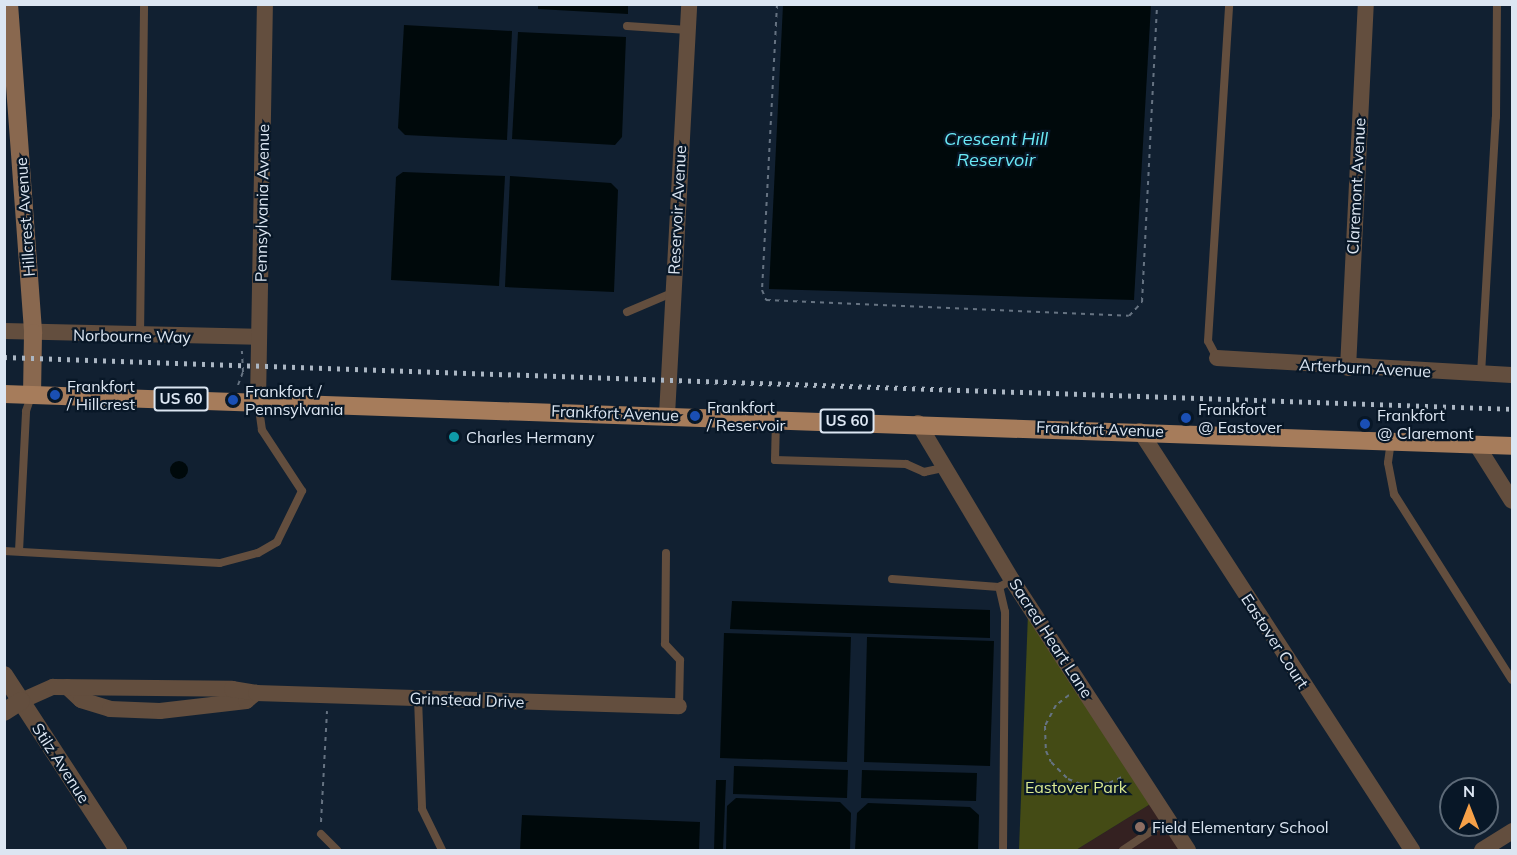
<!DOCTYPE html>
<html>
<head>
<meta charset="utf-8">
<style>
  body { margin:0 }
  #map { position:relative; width:1517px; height:855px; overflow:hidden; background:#112031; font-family:Mulish,sans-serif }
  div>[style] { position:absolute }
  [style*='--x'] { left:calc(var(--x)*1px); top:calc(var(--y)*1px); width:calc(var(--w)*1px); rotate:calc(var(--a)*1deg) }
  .education>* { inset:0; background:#342121 }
  .green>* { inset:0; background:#444b15 }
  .water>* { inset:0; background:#00090b }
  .round { border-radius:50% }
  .path>* { height:2px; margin-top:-1px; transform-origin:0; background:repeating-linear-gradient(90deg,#667382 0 4.5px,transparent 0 9px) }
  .service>* { height:8px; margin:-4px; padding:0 4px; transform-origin:4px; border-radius:4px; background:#634e3e }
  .minor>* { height:16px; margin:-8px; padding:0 8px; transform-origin:8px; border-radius:8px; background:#634e3e }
  .tertiary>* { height:18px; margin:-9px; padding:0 9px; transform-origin:9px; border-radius:9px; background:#634e3e }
  .secondary>* { height:18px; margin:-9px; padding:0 9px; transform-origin:9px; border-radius:9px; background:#89684f }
  .primary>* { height:18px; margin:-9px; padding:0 9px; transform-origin:9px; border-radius:9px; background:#a67c5b }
  .rail>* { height:4.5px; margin-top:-2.25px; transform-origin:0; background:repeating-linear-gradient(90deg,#abb6c3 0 3px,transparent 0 9px) }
  .dots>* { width:16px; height:16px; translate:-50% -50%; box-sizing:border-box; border:3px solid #081727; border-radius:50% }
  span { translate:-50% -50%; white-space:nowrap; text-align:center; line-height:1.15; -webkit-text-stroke:4.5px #081727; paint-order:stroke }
  .shield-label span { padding:2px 4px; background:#081727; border:2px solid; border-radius:4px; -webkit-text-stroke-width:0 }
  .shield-label { font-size:15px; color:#dce6f2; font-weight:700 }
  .street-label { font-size:16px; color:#dce6f2 }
  .poi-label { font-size:16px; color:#dce6f2 }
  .left { translate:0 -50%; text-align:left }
  .park-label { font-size:16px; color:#dbea92 }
  .water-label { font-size:18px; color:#6ae8f6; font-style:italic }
  .frame { position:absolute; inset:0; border:6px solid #dce6f2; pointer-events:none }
  .north { position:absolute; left:1439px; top:777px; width:60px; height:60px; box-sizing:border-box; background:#081727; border:2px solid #5d6a78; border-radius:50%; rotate:0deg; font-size:16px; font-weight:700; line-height:24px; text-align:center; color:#dce6f2 }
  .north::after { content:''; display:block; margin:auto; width:21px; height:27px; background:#f7a148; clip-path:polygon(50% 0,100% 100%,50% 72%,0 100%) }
</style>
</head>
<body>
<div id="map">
  <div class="education">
    <div style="clip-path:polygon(1152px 803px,1180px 850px,1076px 850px)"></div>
  </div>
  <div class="green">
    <div style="clip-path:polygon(1028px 614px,1152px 803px,1076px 850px,1019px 850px)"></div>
  </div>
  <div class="water">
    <div style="clip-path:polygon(538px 5px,538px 4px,628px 5px,628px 14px,538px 9px)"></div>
    <div style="clip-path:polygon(783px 5px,1151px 5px,1134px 300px,769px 289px)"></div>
    <div style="clip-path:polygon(404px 25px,512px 31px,507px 140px,405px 135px,398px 128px)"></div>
    <div style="clip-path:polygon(518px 32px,626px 37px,622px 137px,615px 145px,512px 139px)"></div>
    <div style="clip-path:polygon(403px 172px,505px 176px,499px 286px,391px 280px,396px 177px)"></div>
    <div style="clip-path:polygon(510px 176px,611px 183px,618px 190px,614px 292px,505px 287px)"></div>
    <div class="round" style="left:170px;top:461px;width:18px;height:18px"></div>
    <div style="clip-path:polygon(732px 601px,990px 610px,990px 638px,730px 629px)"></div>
    <div style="clip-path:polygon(724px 633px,851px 637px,847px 762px,720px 758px)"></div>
    <div style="clip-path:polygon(867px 637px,994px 641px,990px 766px,864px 762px)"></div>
    <div style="clip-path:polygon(734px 766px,848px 770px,847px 798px,733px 794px)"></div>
    <div style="clip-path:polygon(862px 770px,977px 773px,976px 801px,861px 798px)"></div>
    <div style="clip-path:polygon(716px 780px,726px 780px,723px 850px,714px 850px)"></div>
    <div style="clip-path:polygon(736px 798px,840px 802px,851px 813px,850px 850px,726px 850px,727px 806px)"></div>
    <div style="clip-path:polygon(868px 803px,970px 807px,979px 815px,978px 850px,855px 850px,857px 813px)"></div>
    <div style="clip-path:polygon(522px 815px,700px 822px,699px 850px,520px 850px)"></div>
  </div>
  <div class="path">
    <div style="--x:777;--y:4;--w:286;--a:93"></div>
    <div style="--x:762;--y:290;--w:11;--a:68"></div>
    <div style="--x:766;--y:300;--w:363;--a:2.5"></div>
    <div style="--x:1129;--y:316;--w:19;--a:-47"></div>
    <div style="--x:1142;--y:302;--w:298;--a:-87.1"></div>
    <div style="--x:238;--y:385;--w:14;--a:-69"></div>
    <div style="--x:243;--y:372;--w:21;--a:-93"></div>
    <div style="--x:1069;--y:695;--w:16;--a:142"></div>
    <div style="--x:1056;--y:705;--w:24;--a:118"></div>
    <div style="--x:1045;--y:726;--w:25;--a:88"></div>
    <div style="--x:1046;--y:751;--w:12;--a:66"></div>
    <div style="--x:1051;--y:762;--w:24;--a:45"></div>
    <div style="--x:1068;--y:779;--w:19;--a:21"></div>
    <div style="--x:1086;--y:786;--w:23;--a:-7"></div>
    <div style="--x:1109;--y:783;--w:14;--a:-25"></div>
    <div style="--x:321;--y:822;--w:111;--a:-86.9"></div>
  </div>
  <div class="service">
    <div style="--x:627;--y:26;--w:61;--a:3.8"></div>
    <div style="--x:627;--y:312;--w:49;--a:-22.9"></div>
    <div style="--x:140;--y:337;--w:333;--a:-89.3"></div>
    <div style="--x:1217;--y:358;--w:19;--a:-118"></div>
    <div style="--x:1208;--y:341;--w:338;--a:-86.4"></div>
    <div style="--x:1481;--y:374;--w:257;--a:-86.7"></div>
    <div style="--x:1496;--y:117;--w:113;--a:-89.5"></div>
    <div style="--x:776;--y:419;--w:41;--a:91.4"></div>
    <div style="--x:775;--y:460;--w:131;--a:1.7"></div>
    <div style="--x:906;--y:464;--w:20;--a:24"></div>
    <div style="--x:924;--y:472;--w:24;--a:-12"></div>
    <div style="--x:1391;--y:441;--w:22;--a:98"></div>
    <div style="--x:1388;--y:463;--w:32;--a:79"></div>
    <div style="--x:1394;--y:494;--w:220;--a:57.6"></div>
    <div style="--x:4;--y:551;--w:216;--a:3.2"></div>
    <div style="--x:220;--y:563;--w:39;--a:-15"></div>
    <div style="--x:258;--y:553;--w:22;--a:-30"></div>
    <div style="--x:277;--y:542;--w:57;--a:-63.9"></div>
    <div style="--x:302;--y:491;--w:73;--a:-123.3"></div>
    <div style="--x:262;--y:430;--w:29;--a:-98"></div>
    <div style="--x:19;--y:551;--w:140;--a:-87.1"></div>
    <div style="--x:26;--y:411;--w:18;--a:-71"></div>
    <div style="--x:666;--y:553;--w:91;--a:90.6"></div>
    <div style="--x:665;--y:644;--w:22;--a:47"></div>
    <div style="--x:680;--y:660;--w:46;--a:91.2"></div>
    <div style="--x:892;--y:579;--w:107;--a:4.3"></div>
    <div style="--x:418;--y:698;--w:111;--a:87.9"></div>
    <div style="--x:422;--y:809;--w:46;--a:64"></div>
    <div style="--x:321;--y:834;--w:23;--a:45"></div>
    <div style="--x:1003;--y:850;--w:238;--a:-89.5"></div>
    <div style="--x:1005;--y:612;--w:26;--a:-103"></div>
    <div style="--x:999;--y:587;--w:15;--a:-28"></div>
    <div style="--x:1123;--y:850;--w:54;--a:-33.7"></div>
  </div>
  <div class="minor">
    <div style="--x:4;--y:331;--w:255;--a:1.3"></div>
    <div style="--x:1217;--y:358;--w:295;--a:3.3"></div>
    <div style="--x:1348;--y:368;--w:364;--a:-87.2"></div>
    <div style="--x:258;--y:401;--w:397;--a:-89"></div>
    <div style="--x:667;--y:415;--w:412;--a:-86.9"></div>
    <div style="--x:918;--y:423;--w:183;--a:59.1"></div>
    <div style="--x:1012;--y:580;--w:322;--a:56.9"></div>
    <div style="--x:1140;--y:431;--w:500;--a:57"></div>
    <div style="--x:1476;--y:444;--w:67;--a:57.7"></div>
    <div style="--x:67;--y:687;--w:19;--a:43"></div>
    <div style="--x:81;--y:700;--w:30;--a:17"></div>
    <div style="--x:110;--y:709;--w:50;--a:2.3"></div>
    <div style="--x:160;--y:711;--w:87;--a:-6.6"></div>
    <div style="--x:246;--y:701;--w:13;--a:-39"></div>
    <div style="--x:21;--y:701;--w:35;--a:-24"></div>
    <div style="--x:53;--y:687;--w:179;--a:0.6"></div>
    <div style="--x:232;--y:689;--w:24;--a:9"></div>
    <div style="--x:256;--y:693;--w:423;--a:1.8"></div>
    <div style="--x:1482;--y:850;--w:36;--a:-32"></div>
  </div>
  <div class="tertiary">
    <div style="--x:4;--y:675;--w:209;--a:56.9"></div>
    <div style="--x:4;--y:712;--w:20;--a:-33"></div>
  </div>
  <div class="secondary">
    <div style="--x:9;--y:4;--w:330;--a:85.8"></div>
    <div style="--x:33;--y:333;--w:61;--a:90.9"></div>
  </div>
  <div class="primary">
    <div style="--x:4;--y:394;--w:1509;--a:1.97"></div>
  </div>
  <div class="rail">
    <div style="--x:4;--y:357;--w:1509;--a:1.97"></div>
  </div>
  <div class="dots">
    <div style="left:55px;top:395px;background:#1a4fb4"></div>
    <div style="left:233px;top:400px;background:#1a4fb4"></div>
    <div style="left:695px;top:416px;background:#1a4fb4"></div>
    <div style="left:1186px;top:418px;background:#1a4fb4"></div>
    <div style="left:1365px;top:424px;background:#1a4fb4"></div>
    <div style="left:454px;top:437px;background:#0f9aa8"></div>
    <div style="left:1140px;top:827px;background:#8d6e63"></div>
  </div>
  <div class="shield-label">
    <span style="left:181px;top:399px">US 60</span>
    <span style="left:847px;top:421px">US 60</span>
  </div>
  <div class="street-label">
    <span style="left:1356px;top:186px;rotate:-87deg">Claremont Avenue</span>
    <span style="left:262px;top:203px;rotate:-89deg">Pennsylvania Avenue</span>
    <span style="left:677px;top:210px;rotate:-87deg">Reservoir Avenue</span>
    <span style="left:25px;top:217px;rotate:-94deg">Hillcrest Avenue</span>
    <span style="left:132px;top:336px;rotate:1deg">Norbourne Way</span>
    <span style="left:1365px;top:368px;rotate:3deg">Arterburn Avenue</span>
    <span style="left:615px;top:413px;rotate:2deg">Frankfort Avenue</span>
    <span style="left:1100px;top:429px;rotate:2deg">Frankfort Avenue</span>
    <span style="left:1051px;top:638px;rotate:57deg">Sacred Heart Lane</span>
    <span style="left:1275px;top:641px;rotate:57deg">Eastover Court</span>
    <span style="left:467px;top:700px;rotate:2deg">Grinstead Drive</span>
    <span style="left:61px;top:763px;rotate:57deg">Stilz Avenue</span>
  </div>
  <div class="poi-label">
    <span class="left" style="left:67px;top:395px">Frankfort<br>/ Hillcrest</span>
    <span class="left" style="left:245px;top:400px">Frankfort /<br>Pennsylvania</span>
    <span class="left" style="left:707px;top:416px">Frankfort<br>/ Reservoir</span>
    <span class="left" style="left:1198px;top:418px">Frankfort<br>@ Eastover</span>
    <span class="left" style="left:1377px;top:424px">Frankfort<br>@ Claremont</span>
    <span class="left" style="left:466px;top:437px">Charles Hermany</span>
    <span class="left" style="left:1152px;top:827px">Field Elementary School</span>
  </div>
  <div class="park-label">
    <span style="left:1076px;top:787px">Eastover Park</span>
  </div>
  <div class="water-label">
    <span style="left:996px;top:150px">Crescent Hill<br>Reservoir</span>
  </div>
  <div class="frame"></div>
  <div class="north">N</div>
</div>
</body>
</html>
